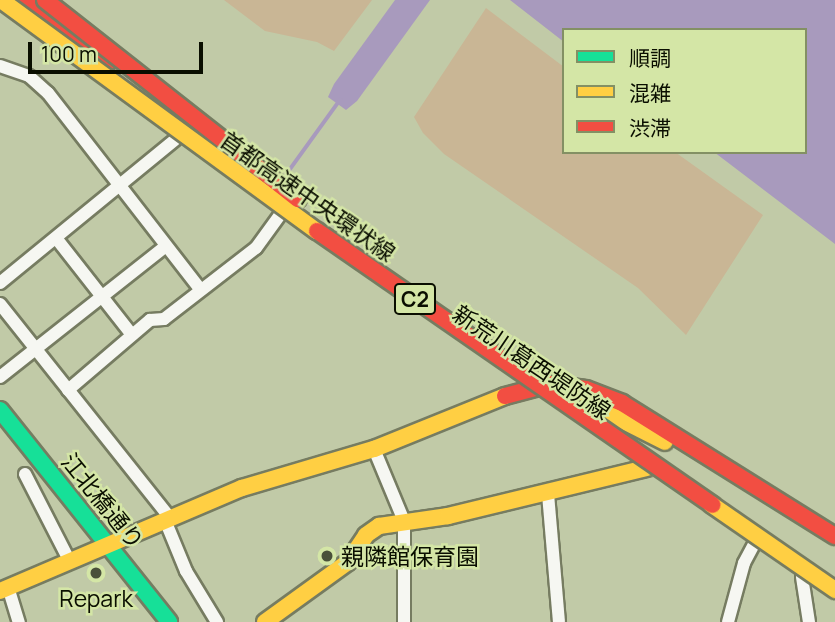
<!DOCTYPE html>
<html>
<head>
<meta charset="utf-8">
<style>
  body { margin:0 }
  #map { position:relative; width:835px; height:622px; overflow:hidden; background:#c1caa7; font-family:Manrope,"Noto Sans JP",sans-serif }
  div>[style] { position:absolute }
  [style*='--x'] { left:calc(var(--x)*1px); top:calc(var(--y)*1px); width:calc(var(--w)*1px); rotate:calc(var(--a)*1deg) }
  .green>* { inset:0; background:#c9b695 }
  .water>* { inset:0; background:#a89abd }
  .stream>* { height:3.5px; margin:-1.75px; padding:0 1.75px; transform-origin:1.75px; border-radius:1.75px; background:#a89abd }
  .roads { filter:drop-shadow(2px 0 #767c61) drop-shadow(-2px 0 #767c61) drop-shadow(0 2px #767c61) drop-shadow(0 -2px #767c61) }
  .street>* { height:12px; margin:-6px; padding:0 6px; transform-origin:6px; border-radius:6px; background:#f6f7f2 }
  .fast>* { height:16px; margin:-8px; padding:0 8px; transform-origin:8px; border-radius:8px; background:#16e098 }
  .slow>* { height:16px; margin:-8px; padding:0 8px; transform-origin:8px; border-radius:8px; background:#ffcf43 }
  .jam>* { height:16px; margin:-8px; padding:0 8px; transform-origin:8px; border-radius:8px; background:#f24e42 }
  .bridges { filter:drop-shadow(2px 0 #767c61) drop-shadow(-2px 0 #767c61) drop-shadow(0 2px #767c61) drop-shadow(0 -2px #767c61) }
  .slow-bridge>* { height:16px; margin:-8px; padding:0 8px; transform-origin:8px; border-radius:8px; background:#ffcf43 }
  .jam-bridge>* { height:16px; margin:-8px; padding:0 8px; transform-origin:8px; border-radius:8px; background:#f24e42 }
  .dots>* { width:19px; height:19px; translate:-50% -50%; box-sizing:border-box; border:4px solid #d4e6a6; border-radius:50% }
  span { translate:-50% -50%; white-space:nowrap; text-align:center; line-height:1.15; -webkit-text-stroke:5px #d4e6a6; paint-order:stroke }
  .shield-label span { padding:2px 5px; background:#d4e6a6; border:2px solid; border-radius:5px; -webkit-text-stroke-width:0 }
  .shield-label { font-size:21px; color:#0a0e00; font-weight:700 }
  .street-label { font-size:23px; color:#0a0e00 }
  .poi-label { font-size:23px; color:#0a0e00 }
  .left { translate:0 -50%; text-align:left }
  .legend { position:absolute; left:562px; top:28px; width:245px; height:126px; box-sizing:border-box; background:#d4e6a6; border:2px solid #839064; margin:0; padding:9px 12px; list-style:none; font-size:21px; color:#0a0e00 }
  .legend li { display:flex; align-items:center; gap:14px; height:35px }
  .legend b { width:35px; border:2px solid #839064 }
  .scale { position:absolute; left:28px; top:42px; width:175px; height:32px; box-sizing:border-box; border:4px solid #0a0e00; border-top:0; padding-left:9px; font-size:21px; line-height:24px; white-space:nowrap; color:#0a0e00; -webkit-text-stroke:5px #d4e6a6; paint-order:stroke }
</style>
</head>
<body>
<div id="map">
  <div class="green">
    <div style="clip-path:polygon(224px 0,372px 0,334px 51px,317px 42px,265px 31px)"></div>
    <div style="clip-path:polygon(486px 8px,564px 67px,564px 152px,675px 152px,763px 215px,686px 335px,638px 288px,444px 154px,423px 133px,414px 117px)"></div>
  </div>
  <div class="water">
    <div style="clip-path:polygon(395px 0,430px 0,357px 101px,346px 110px,328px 97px,334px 84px)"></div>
    <div style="clip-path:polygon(510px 0,835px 0,835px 244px,714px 152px,805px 152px,805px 30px,564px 30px,564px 42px)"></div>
  </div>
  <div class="stream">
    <div style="--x:288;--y:172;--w:89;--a:-54.2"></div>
  </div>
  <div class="roads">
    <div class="street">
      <div style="--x:0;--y:66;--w:31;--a:19"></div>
      <div style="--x:29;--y:76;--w:25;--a:42"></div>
      <div style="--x:48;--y:93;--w:249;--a:52.2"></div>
      <div style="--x:56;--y:238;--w:123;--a:51.9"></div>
      <div style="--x:0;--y:283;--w:226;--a:-39.3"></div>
      <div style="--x:0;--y:304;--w:273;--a:51.5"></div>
      <div style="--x:0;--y:377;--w:211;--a:-38.3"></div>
      <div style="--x:68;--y:390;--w:108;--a:-40.5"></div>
      <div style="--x:150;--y:320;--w:14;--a:-4"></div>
      <div style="--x:164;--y:319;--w:116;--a:-37.7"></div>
      <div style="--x:256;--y:248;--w:41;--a:-54"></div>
      <div style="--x:374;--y:449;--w:78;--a:67.4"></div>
      <div style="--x:404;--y:521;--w:101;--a:90"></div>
      <div style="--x:25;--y:474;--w:97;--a:62.9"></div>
      <div style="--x:548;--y:494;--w:128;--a:85.1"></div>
      <div style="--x:165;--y:520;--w:55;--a:67.6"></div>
      <div style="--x:186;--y:571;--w:60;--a:58.7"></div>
      <div style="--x:802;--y:577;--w:46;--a:81.2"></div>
      <div style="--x:8;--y:587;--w:37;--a:73"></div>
      <div style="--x:728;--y:622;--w:61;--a:-74.8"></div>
      <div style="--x:744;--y:563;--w:21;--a:-62"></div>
    </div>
    <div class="fast">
      <div style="--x:0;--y:410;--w:271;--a:51.4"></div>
    </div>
    <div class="slow">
      <div style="--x:562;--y:390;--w:115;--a:26.8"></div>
      <div style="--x:0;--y:591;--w:263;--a:-23.1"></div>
      <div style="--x:242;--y:488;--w:138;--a:-16.5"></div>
      <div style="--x:374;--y:449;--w:141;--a:-22"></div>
      <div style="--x:265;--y:622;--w:102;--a:-35.9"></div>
      <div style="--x:348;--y:562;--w:32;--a:-56"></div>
      <div style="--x:366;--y:535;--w:16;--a:-35"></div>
      <div style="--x:379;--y:526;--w:70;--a:-8.2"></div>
      <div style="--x:448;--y:516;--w:204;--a:-13.6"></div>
    </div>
    <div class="jam">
      <div style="--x:23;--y:0;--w:105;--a:36.9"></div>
      <div style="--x:505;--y:396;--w:47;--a:-14.9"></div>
      <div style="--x:550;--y:384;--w:36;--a:8"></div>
      <div style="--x:586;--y:389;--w:39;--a:21"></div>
      <div style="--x:622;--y:403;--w:251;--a:32"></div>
    </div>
  </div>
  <div class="bridges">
    <div class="slow-bridge">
      <div style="--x:1;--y:0;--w:391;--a:36.2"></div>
      <div style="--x:712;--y:505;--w:150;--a:34.6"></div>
    </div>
    <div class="jam-bridge">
      <div style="--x:45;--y:0;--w:322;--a:38.2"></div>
      <div style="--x:317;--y:231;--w:481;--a:34.7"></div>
    </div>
  </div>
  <div class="dots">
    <div style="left:327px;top:556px;background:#4a503a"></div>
    <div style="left:96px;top:573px;background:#4a503a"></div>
  </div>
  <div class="shield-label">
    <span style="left:415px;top:299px">C2</span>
  </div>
  <div class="street-label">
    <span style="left:308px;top:196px;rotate:35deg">首都高速中央環状線</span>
    <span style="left:532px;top:362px;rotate:34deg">新荒川葛西堤防線</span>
    <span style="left:103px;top:501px;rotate:51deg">江北橋通り</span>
  </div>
  <div class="poi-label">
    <span class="left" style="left:341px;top:556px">親隣館保育園</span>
    <span style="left:96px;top:598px">Repark</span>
  </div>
  <ul class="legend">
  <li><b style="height:9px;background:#16e098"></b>順調</li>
  <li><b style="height:9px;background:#ffcf43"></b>混雑</li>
  <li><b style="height:9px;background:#f24e42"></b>渋滞</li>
  </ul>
  <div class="scale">100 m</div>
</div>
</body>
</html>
